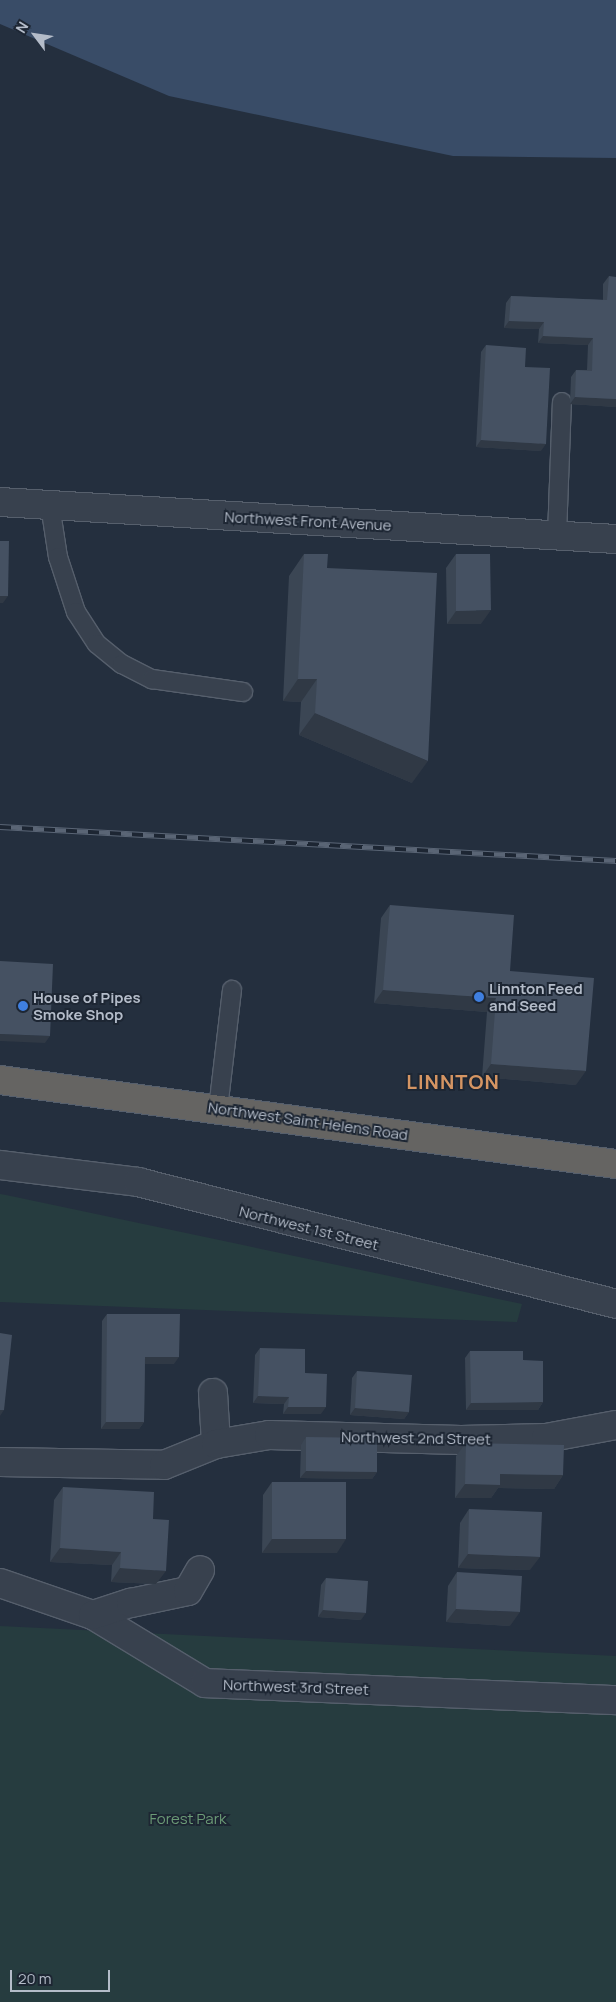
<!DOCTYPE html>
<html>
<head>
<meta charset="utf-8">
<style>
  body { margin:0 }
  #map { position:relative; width:616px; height:2002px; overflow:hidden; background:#242f3e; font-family:Manrope,sans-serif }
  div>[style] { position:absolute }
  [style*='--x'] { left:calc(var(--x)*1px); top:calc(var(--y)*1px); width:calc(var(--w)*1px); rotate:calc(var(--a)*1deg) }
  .green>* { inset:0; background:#263c3f }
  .water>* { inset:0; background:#394c67 }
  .roads { filter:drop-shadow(1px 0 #565f6c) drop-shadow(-1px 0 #565f6c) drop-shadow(0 1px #565f6c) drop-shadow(0 -1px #565f6c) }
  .service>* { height:18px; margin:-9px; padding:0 9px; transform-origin:9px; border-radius:9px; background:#38414e }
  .minor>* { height:28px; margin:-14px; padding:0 14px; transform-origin:14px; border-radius:14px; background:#38414e }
  .trunk>* { height:28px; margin:-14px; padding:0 14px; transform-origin:14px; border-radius:14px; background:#656462 }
  .rail>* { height:5.5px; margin-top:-2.75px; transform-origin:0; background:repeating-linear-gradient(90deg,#1d2633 0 11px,#5a6575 0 22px); box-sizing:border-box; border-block:1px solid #5a6575 }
  .wall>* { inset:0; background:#3b4654 }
  .shaded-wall>* { inset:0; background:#303945 }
  .building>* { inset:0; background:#455162 }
  .dots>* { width:14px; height:14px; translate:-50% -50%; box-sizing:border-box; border:2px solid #1d2633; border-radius:50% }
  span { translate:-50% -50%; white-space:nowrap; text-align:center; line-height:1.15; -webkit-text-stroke:4px #1d2633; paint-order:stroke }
  .street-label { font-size:15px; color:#b4bcc9 }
  .poi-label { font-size:15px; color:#b4bcc9; font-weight:700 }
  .left { translate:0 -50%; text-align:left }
  .park-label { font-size:15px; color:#6b9a76 }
  .district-label { font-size:20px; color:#d59563; font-weight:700; letter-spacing:1px }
  .north { position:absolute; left:10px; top:10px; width:50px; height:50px; -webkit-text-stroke:4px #1d2633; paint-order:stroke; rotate:301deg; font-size:14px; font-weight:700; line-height:20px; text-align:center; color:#b4bcc9 }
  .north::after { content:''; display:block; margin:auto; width:18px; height:22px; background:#b4bcc9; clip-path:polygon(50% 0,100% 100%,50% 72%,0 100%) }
  .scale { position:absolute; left:10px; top:1970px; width:100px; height:22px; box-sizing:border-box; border:2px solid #b4bcc9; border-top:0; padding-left:6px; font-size:15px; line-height:18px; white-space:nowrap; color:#b4bcc9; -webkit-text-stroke:4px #1d2633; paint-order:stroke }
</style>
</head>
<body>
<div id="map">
  <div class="green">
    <div style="clip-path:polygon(0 1194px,6px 1195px,522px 1304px,517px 1322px,0 1302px)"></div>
    <div style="clip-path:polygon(0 1626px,616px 1656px,616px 2002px,0 2002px)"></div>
  </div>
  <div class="water">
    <div style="clip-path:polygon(0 0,616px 0,616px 158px,453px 156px,169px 96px,0 24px)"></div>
  </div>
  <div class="roads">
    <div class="service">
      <div style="--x:50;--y:505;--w:53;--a:81.3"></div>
      <div style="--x:58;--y:557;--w:58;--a:71.9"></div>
      <div style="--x:76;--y:612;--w:38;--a:57"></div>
      <div style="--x:97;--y:644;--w:32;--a:39"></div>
      <div style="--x:122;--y:664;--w:34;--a:27"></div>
      <div style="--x:152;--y:679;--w:92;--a:8.1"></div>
      <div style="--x:557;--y:536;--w:134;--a:-87.9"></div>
      <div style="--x:218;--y:1109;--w:120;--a:-83.3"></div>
    </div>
    <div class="minor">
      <div style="--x:0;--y:502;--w:617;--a:3.44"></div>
      <div style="--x:0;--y:1165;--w:139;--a:7"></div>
      <div style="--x:138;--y:1182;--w:493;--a:14.3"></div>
      <div style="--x:213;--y:1393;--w:51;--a:86.6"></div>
      <div style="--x:0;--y:1462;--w:164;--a:1"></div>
      <div style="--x:164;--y:1465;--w:56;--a:-22"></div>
      <div style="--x:216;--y:1444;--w:54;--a:-9.6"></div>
      <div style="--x:269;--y:1435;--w:192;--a:1.5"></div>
      <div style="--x:461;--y:1440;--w:85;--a:-1.3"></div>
      <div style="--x:546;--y:1438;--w:71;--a:-10.5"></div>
      <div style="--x:0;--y:1583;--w:98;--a:19"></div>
      <div style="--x:93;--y:1615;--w:131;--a:31.3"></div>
      <div style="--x:205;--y:1683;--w:411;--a:2.4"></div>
      <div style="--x:93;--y:1615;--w:40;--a:-18"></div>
      <div style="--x:131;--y:1603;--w:58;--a:-11.9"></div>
      <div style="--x:188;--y:1591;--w:24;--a:-60"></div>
    </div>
    <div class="trunk">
      <div style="--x:0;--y:1080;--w:622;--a:7.77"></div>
    </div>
  </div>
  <div class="rail">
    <div style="--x:0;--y:827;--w:617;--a:3.16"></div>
  </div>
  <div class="wall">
    <div style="clip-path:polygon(609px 276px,616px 407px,570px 404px,571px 377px,576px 370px,587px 370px,588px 345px,538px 343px,539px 329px,504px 328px,506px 303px,511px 296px,603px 300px,603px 284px)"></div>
    <div style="clip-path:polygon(486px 345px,525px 367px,541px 451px,476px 447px,481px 352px)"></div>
    <div style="clip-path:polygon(304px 554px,327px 568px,412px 783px,299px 735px,301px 702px,283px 701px,289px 576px)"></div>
    <div style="clip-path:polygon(456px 554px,481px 624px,447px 624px,446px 568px)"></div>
    <div style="clip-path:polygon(390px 905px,510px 971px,576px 1085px,482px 1077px,487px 1012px,374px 1003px,381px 918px)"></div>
    <div style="clip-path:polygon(107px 1314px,174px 1364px,145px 1364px,144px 1422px,139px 1429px,101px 1429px,102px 1321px)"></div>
    <div style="clip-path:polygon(260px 1348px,305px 1373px,321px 1414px,283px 1414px,284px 1404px,253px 1403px,255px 1355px)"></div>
    <div style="clip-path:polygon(470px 1351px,523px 1360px,543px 1402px,538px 1410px,466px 1410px,465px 1358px)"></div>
    <div style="clip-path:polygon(357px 1371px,409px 1412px,404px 1419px,350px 1415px,352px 1378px)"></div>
    <div style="clip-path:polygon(306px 1437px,377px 1472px,372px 1479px,300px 1478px,301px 1445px)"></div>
    <div style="clip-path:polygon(466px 1443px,563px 1475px,554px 1489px,498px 1488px,491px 1498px,455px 1498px,456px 1456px)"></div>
    <div style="clip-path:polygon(272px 1482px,337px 1553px,262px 1553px,263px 1495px)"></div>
    <div style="clip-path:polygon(63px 1487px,153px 1519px,156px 1584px,111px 1582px,112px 1565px,50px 1562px,54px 1500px)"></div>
    <div style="clip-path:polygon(469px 1509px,530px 1570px,458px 1568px,460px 1523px)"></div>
    <div style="clip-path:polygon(457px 1572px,510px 1626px,446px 1622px,448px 1586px)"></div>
    <div style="clip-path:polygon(326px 1578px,361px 1620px,318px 1617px,321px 1585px)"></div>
  </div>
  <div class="shaded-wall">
    <div style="clip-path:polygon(509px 321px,544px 322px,539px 329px,504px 328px)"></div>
    <div style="clip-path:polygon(543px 336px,593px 338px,588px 345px,538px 343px)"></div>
    <div style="clip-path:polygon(575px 397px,616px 399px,616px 407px,570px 404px)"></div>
    <div style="clip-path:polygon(481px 440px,546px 444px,541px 451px,476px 447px)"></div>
    <div style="clip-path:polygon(0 596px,8px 596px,3px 603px,0 603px)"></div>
    <div style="clip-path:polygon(491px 610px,481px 624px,447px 624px,456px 611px)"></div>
    <div style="clip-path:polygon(298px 679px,317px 679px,301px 702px,283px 701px)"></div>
    <div style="clip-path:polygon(315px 713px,428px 761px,412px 783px,299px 735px)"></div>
    <div style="clip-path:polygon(383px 990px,496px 998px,487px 1012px,374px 1003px)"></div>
    <div style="clip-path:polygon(0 1034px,50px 1036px,45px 1043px,0 1041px)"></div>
    <div style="clip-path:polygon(491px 1064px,586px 1071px,576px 1085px,482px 1077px)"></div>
    <div style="clip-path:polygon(145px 1357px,179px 1357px,174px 1364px,140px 1364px)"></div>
    <div style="clip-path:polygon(258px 1396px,289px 1397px,284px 1404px,253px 1403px)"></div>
    <div style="clip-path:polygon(543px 1402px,538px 1410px,466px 1410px,471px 1403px)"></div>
    <div style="clip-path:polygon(288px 1407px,326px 1407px,321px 1414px,283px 1414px)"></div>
    <div style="clip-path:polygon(355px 1408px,409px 1412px,404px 1419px,350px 1415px)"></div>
    <div style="clip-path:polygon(0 1410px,4px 1410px,0 1416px)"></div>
    <div style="clip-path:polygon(106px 1422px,144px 1422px,139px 1429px,101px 1429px)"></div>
    <div style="clip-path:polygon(306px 1471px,377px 1472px,372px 1479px,300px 1478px)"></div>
    <div style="clip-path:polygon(500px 1474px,563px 1475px,554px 1489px,498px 1488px,491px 1498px,455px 1498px,465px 1484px)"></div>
    <div style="clip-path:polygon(272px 1539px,346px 1539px,337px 1553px,262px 1553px)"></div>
    <div style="clip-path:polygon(60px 1548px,121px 1552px,112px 1565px,50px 1562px)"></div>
    <div style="clip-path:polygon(468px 1554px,540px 1557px,530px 1570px,458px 1568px)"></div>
    <div style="clip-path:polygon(120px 1568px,166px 1571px,156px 1584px,111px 1582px)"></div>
    <div style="clip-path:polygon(456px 1609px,520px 1612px,510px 1626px,446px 1622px)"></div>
    <div style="clip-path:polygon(323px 1610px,366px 1613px,361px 1620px,318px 1617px)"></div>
  </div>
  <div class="building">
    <div style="clip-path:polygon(609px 276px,616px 277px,616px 399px,575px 397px,576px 370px,592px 371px,593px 338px,543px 336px,544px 322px,509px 321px,511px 296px,607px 300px)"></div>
    <div style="clip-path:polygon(486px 345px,526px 348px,525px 367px,550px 368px,546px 444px,481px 440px)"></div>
    <div style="clip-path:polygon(0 541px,9px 541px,8px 596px,0 596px)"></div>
    <div style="clip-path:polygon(304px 554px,328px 554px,327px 568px,437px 573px,428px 761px,315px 713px,317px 679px,298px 679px)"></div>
    <div style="clip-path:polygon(456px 554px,490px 554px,491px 610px,456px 611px)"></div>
    <div style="clip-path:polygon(390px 905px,514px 915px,510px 971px,594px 978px,586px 1071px,491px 1064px,496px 998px,383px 990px)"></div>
    <div style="clip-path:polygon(0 961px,53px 964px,50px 1036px,0 1034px)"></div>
    <div style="clip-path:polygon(107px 1314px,180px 1314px,179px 1357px,145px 1357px,144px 1422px,106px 1422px)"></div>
    <div style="clip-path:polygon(0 1333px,12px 1335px,4px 1410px,0 1410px)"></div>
    <div style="clip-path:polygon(260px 1348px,305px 1349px,305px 1373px,327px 1374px,326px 1407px,288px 1407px,289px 1397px,258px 1396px)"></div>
    <div style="clip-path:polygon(470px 1351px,523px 1351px,523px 1360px,543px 1361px,543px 1402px,471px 1403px)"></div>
    <div style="clip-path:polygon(357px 1371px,412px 1375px,409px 1412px,355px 1408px)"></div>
    <div style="clip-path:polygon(306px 1437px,377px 1438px,377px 1472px,306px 1471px)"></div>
    <div style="clip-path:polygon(466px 1443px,564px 1445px,563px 1475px,500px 1474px,500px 1485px,465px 1484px)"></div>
    <div style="clip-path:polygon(272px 1482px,346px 1482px,346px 1539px,272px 1539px)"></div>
    <div style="clip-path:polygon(63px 1487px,154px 1492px,153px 1519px,169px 1520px,166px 1571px,120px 1568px,121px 1552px,60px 1548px)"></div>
    <div style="clip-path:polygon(469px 1509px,542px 1512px,540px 1557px,468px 1554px)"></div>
    <div style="clip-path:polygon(457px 1572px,522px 1576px,520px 1612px,456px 1609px)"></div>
    <div style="clip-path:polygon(326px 1578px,368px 1581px,366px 1613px,323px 1610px)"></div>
  </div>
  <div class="dots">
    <div style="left:479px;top:997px;background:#3f7fe0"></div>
    <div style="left:23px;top:1006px;background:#3f7fe0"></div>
  </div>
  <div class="street-label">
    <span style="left:308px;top:521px;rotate:3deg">Northwest Front Avenue</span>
    <span style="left:308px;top:1121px;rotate:8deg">Northwest Saint Helens Road</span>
    <span style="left:309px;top:1228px;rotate:14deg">Northwest 1st Street</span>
    <span style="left:416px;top:1438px;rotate:1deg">Northwest 2nd Street</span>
    <span style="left:296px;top:1687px;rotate:2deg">Northwest 3rd Street</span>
  </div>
  <div class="poi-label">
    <span class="left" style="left:489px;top:997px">Linnton Feed<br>and Seed</span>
    <span class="left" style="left:33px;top:1006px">House of Pipes<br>Smoke Shop</span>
  </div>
  <div class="park-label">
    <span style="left:188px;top:1819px">Forest Park</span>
  </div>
  <div class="district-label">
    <span style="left:453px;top:1081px">LINNTON</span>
  </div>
  <div class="north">N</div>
  <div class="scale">20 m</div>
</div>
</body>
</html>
